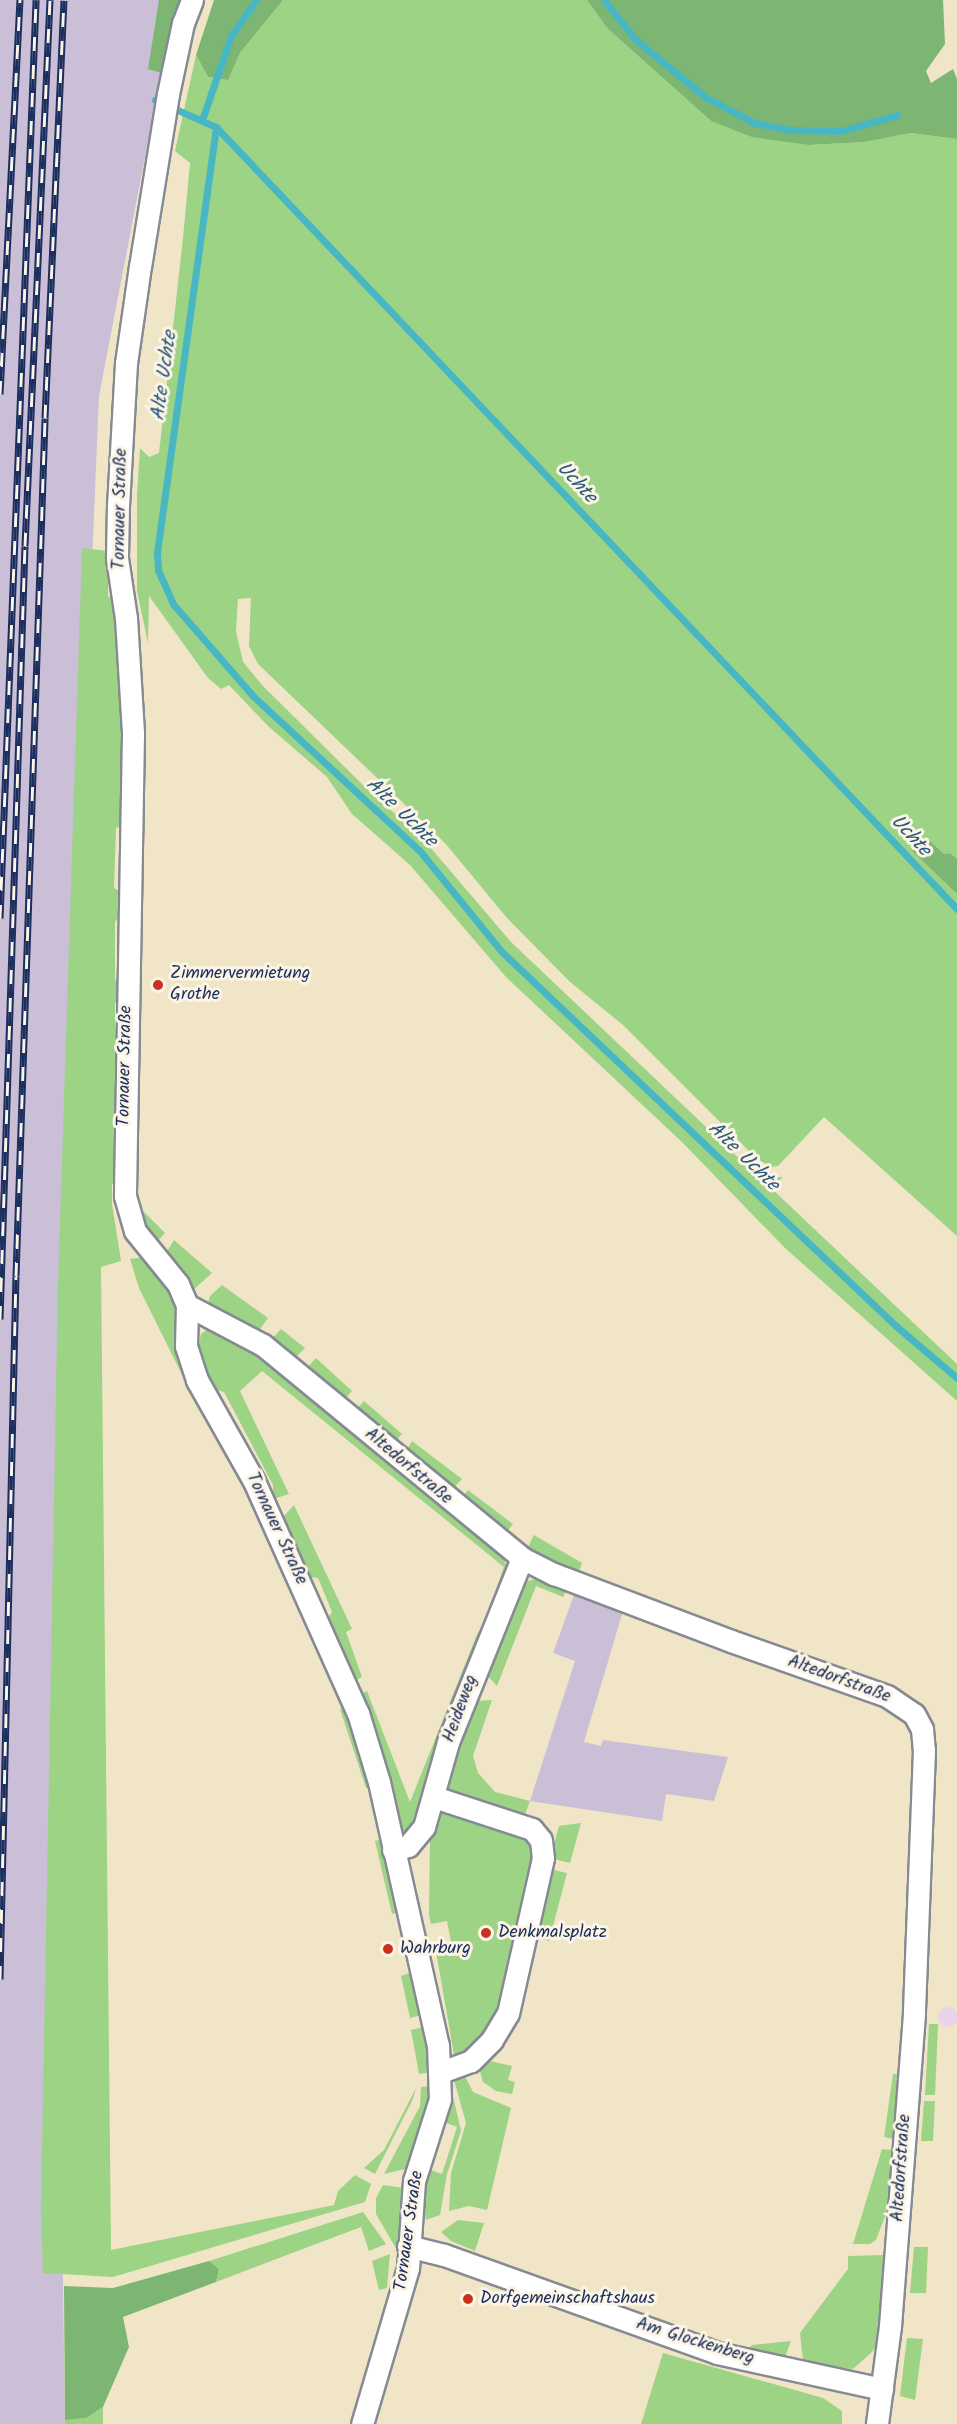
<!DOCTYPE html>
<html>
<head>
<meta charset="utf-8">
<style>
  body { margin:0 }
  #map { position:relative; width:957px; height:2424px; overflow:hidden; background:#f1e5c7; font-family:Kalam,sans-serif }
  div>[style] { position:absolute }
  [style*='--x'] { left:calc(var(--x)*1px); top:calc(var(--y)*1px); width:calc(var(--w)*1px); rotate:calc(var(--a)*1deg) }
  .built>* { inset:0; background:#ead1ec }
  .round { border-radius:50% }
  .industrial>* { inset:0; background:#cabfd6 }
  .green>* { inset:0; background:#9cd385 }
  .forest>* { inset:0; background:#7db572 }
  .stream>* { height:7px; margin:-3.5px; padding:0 3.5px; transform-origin:3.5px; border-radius:3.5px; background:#49b6c4 }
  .roads { filter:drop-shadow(2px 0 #868a92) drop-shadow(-2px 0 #868a92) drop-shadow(0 2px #868a92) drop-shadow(0 -2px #868a92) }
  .minor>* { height:21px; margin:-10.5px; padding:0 10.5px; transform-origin:10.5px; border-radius:10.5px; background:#fff }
  .rail>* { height:7px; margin-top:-3.5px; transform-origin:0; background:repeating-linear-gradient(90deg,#fcf5e5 0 14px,#1b2f5e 0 28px); box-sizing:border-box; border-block:2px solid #1b2f5e }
  .dots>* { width:16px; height:16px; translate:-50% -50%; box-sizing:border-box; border:3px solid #fcf5e5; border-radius:50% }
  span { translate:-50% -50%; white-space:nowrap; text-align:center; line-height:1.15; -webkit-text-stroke:6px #fcf5e5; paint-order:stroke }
  .street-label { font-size:18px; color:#1b2f5e }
  .poi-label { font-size:18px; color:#1b2f5e }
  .left { translate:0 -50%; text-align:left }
  .water-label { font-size:20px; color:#29587d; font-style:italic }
</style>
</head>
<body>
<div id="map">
  <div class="built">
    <div class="round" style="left:938px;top:2007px;width:20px;height:20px"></div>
  </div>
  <div class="industrial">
    <div style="clip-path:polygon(0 0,181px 0,170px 27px,99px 396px,71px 1056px,57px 1852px,65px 2424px,0 2424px)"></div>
    <div style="clip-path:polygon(574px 1595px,623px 1611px,584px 1742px,601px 1746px,603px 1740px,728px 1757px,714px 1801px,666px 1794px,662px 1821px,530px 1801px,575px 1661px,553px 1653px)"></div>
  </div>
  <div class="green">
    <div style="clip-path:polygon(283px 0,587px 0,607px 28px,711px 121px,809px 145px,863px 142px,911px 133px,957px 139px,957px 859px,950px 853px,944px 854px,927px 838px,912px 851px,957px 894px,957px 1236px,824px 1117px,778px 1166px,770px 1167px,754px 1156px,623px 1025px,569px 981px,507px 918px,445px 843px,258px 664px,249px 646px,251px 598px,238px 599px,236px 631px,243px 662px,263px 686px,373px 795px,418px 833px,511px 942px,744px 1163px,768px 1178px,783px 1177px,771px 1188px,957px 1364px,957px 1401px,785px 1248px,683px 1143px,506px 977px,410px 865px,352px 814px,327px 777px,268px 726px,229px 685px,221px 689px,208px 678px,149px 596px,148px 643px,137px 591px,137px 495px,140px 448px,149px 457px,159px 453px,183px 238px,190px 163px,175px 151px,196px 55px,208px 77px,228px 80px,240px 53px)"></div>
    <div style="clip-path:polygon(82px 548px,108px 551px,108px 596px,121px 606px,122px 631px,117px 638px,123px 695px,124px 826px,116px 828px,114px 888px,123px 893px,122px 913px,115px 922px,115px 980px,121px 984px,121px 998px,115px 1003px,117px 1184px,112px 1184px,112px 1204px,121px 1261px,101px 1267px,111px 2250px,334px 2205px,338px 2191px,355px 2175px,371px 2184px,365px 2202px,113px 2277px,43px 2273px,41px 2207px,58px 1284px)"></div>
    <div style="clip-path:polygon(137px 1205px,165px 1233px,156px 1243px,145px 1230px)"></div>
    <div style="clip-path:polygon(174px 1240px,212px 1273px,192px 1291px,166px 1253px)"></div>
    <div style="clip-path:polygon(145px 1257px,161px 1274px,177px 1302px,202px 1402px,197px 1405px,139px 1288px,130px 1259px)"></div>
    <div style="clip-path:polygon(222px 1285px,268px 1318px,258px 1332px,232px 1315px,207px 1306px,210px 1296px)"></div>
    <div style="clip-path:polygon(212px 1326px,224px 1330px,270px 1362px,501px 1556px,509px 1569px,505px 1590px,495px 1592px,504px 1567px,262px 1371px,240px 1391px,289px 1494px,273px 1499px,273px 1485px,224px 1392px,214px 1389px,197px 1353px,201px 1334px)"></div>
    <div style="clip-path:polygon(281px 1329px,305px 1348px,293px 1360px,270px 1341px)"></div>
    <div style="clip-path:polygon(316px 1358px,352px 1391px,342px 1402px,305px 1370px)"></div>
    <div style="clip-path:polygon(364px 1401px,402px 1434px,392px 1445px,353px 1413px)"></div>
    <div style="clip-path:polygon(412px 1441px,462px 1479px,448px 1494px,404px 1455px)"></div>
    <div style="clip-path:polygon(468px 1490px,513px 1524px,502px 1538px,458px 1502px)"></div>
    <div style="clip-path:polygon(294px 1505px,352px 1629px,346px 1632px,362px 1677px,354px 1681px,328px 1618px,332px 1612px,318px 1578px,309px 1577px,283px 1517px)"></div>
    <div style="clip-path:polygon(534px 1535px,582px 1563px,578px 1574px,526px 1551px)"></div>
    <div style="clip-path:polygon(543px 1577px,569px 1586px,563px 1597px,536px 1586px,497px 1686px,486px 1674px,512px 1607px,528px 1581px)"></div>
    <div style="clip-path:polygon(478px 1632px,485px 1639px,422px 1813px,410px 1831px,404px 1832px,399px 1828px,381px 1749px,360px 1694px,367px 1691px,410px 1802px)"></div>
    <div style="clip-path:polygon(492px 1700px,473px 1756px,478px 1773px,495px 1792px,530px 1801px,523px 1820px,453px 1793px,446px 1786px,447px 1769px,477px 1701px)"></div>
    <div style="clip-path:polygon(345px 1706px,371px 1786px,366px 1788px,340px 1709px)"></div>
    <div style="clip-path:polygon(449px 1809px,524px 1834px,538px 1850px,508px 1998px,487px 2038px,455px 2060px,435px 1946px,451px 1942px,447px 1921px,431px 1924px,429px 1915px,430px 1835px,434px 1817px)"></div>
    <div style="clip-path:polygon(581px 1823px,570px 1863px,550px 1858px,559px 1826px)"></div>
    <div style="clip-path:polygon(383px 1839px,399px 1912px,392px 1914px,375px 1841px)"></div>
    <div style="clip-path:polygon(549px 1869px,567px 1873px,549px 1941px,532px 1937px)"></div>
    <div style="clip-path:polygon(412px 1972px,421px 2015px,410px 2018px,401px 1976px)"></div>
    <div style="clip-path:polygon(929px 2024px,938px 2024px,935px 2095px,925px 2095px)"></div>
    <div style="clip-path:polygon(424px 2027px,432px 2072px,419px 2074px,411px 2030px)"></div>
    <div style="clip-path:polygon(485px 2060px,512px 2066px,508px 2080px,515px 2082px,512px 2094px,496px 2091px,483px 2082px,479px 2068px)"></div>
    <div style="clip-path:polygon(463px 2072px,473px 2092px,511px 2108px,487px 2210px,469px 2206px,449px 2211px,451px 2173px,466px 2123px,454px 2080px)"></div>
    <div style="clip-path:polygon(893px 2074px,897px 2074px,893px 2139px,884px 2137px)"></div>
    <div style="clip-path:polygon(432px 2086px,409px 2168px,384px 2174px,420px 2106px,421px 2087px)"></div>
    <div style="clip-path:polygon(451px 2087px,461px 2131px,447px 2174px,440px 2215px,426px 2220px,422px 2194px,428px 2169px,442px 2174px,457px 2127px,444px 2122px)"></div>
    <div style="clip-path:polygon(416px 2088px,413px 2099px,375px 2174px,364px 2168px,384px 2150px)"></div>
    <div style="clip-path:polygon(924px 2101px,935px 2101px,933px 2141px,921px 2141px)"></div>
    <div style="clip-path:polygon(882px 2149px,892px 2150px,886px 2214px,876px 2240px,870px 2244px,853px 2244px)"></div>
    <div style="clip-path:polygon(383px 2185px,404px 2188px,398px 2252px,376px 2214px,376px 2198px)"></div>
    <div style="clip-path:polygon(363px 2212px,386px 2244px,369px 2251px,361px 2227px,216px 2282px,219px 2269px,209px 2261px)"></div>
    <div style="clip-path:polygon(458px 2220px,484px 2223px,475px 2251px,451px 2241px,441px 2232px)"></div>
    <div style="clip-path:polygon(914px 2247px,928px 2247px,926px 2293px,910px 2293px)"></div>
    <div style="clip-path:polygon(390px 2254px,387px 2288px,379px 2290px,372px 2261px)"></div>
    <div style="clip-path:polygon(884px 2255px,879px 2342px,872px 2352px,853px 2369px,823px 2367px,803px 2360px,800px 2333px,848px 2269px,848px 2256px)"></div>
    <div style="clip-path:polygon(907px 2338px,923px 2339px,915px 2400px,900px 2396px)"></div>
    <div style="clip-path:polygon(791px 2341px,785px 2357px,748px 2349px,752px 2345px)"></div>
    <div style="clip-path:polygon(663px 2353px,823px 2398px,842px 2411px,842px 2424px,641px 2424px)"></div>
    <div style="clip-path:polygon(103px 2407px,103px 2424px,65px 2424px,65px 2420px,86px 2418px)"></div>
  </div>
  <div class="forest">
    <div style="clip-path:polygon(159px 0,181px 0,170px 27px,161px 73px,148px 69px)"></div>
    <div style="clip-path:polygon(214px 0,283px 0,240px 53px,228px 80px,208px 77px,196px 55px)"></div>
    <div style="clip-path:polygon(587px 0,943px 0,945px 44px,926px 71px,931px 83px,953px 69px,957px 79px,957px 139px,911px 133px,864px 142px,809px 145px,752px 137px,711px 121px,607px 28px)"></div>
    <div style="clip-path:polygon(927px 838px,944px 854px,950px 853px,957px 859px,957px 894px,912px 851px)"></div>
    <div style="clip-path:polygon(209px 2261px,219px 2269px,216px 2282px,123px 2317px,129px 2347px,103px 2407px,86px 2418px,65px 2420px,64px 2286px,113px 2288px)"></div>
  </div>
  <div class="stream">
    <div style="--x:604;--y:0;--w:50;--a:51.5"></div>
    <div style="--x:635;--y:39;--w:91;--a:39.6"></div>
    <div style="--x:705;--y:97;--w:56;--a:27.5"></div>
    <div style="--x:755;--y:123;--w:36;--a:11"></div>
    <div style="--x:790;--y:130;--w:51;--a:1.1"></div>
    <div style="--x:841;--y:131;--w:58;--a:-15.9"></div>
    <div style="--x:155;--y:100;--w:67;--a:23.9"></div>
    <div style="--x:216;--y:127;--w:1077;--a:46.54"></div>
    <div style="--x:202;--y:120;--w:89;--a:-71"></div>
    <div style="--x:231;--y:36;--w:44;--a:-55.2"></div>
    <div style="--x:216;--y:127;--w:431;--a:97.9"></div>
    <div style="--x:157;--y:554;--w:16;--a:86"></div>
    <div style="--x:158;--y:570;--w:37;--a:66"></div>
    <div style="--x:173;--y:604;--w:122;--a:49"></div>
    <div style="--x:253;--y:696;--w:226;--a:42.9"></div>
    <div style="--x:419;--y:850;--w:130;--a:50.9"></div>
    <div style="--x:501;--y:951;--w:545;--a:43.51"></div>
    <div style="--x:896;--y:1326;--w:80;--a:40.4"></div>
  </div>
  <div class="roads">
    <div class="minor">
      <div style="--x:192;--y:0;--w:25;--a:111"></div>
      <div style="--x:183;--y:23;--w:73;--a:101.9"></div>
      <div style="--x:168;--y:94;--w:174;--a:99.2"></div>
      <div style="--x:140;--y:266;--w:98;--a:98.2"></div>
      <div style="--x:126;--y:363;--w:141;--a:93.2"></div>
      <div style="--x:118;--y:504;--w:54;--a:91.1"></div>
      <div style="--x:117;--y:558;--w:61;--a:81.5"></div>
      <div style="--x:126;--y:618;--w:116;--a:86.5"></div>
      <div style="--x:133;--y:734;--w:462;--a:91"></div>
      <div style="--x:125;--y:1196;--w:36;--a:74"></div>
      <div style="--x:135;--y:1231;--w:68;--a:50.9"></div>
      <div style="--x:178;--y:1284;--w:23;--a:67"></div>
      <div style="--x:187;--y:1305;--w:41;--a:91.4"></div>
      <div style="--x:186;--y:1346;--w:36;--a:72"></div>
      <div style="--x:197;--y:1380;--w:116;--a:60.6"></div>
      <div style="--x:254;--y:1481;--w:254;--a:65.9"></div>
      <div style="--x:358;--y:1713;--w:72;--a:73.1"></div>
      <div style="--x:379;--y:1782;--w:270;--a:77.4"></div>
      <div style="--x:438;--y:2045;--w:54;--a:87.9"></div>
      <div style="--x:440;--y:2099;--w:86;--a:107.6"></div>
      <div style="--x:414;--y:2181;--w:87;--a:93.9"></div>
      <div style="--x:408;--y:2268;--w:163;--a:106.4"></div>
      <div style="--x:187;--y:1305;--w:86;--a:27.8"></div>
      <div style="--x:263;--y:1345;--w:335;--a:39.4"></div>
      <div style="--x:522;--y:1558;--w:36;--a:27"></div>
      <div style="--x:554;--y:1574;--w:189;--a:20.7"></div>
      <div style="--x:731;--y:1641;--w:165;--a:19.4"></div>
      <div style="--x:887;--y:1696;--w:32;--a:34"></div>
      <div style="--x:914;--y:1714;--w:17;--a:62"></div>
      <div style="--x:922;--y:1729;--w:21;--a:85"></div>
      <div style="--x:924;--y:1750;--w:264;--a:92.2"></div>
      <div style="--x:914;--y:2014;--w:313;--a:94.4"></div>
      <div style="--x:890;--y:2326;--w:99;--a:97.6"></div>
      <div style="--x:434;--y:1797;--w:103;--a:18.1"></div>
      <div style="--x:532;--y:1829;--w:14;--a:51"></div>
      <div style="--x:541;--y:1840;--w:18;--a:84"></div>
      <div style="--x:543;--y:1858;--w:159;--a:102.7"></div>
      <div style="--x:508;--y:2013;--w:31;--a:121"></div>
      <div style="--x:492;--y:2040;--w:30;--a:135"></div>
      <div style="--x:471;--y:2061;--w:33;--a:160"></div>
      <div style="--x:393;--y:1850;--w:16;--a:-15"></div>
      <div style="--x:408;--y:1846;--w:25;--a:-50"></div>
      <div style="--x:424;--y:1827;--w:88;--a:-74.2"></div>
      <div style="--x:448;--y:1742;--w:198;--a:-68.1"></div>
      <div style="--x:408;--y:2246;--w:37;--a:14"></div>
      <div style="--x:444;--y:2255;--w:290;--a:19.7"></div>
      <div style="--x:717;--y:2353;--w:169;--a:12.3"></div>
    </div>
  </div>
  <div class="rail">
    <div style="--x:0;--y:394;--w:395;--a:-87.1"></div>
    <div style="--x:0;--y:918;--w:919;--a:-87.75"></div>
    <div style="--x:0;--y:1319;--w:773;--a:-88.15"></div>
    <div style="--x:25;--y:546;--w:547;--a:-87.38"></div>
    <div style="--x:0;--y:1979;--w:703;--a:-88.7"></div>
    <div style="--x:16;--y:1276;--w:858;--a:-88.06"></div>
    <div style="--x:45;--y:418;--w:418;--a:-87.4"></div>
  </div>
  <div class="dots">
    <div style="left:158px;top:985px;background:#c8321e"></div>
    <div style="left:486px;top:1933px;background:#c8321e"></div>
    <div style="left:388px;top:1949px;background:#c8321e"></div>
    <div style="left:468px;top:2299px;background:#c8321e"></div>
  </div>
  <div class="street-label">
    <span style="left:121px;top:509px;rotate:-89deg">Tornauer Straße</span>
    <span style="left:126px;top:1066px;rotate:-89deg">Tornauer Straße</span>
    <span style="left:408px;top:1467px;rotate:40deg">Altedorfstraße</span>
    <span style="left:276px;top:1529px;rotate:65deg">Tornauer Straße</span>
    <span style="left:839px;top:1680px;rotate:20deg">Altedorfstraße</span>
    <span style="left:461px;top:1709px;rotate:-70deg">Heideweg</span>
    <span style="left:902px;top:2168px;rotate:-86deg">Altedorfstraße</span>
    <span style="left:410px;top:2231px;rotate:-82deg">Tornauer Straße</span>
    <span style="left:695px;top:2342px;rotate:17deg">Am Glockenberg</span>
  </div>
  <div class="poi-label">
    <span class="left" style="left:170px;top:985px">Zimmervermietung<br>Grothe</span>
    <span class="left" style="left:498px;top:1933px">Denkmalsplatz</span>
    <span class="left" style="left:400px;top:1949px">Wahrburg</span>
    <span class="left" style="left:480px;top:2299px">Dorfgemeinschaftshaus</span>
  </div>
  <div class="water-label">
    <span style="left:165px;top:376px;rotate:-82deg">Alte Uchte</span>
    <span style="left:576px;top:483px;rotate:47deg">Uchte</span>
    <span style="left:401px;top:813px;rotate:44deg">Alte Uchte</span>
    <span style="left:910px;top:836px;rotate:47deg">Uchte</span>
    <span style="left:743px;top:1157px;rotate:44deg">Alte Uchte</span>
  </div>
</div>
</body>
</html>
